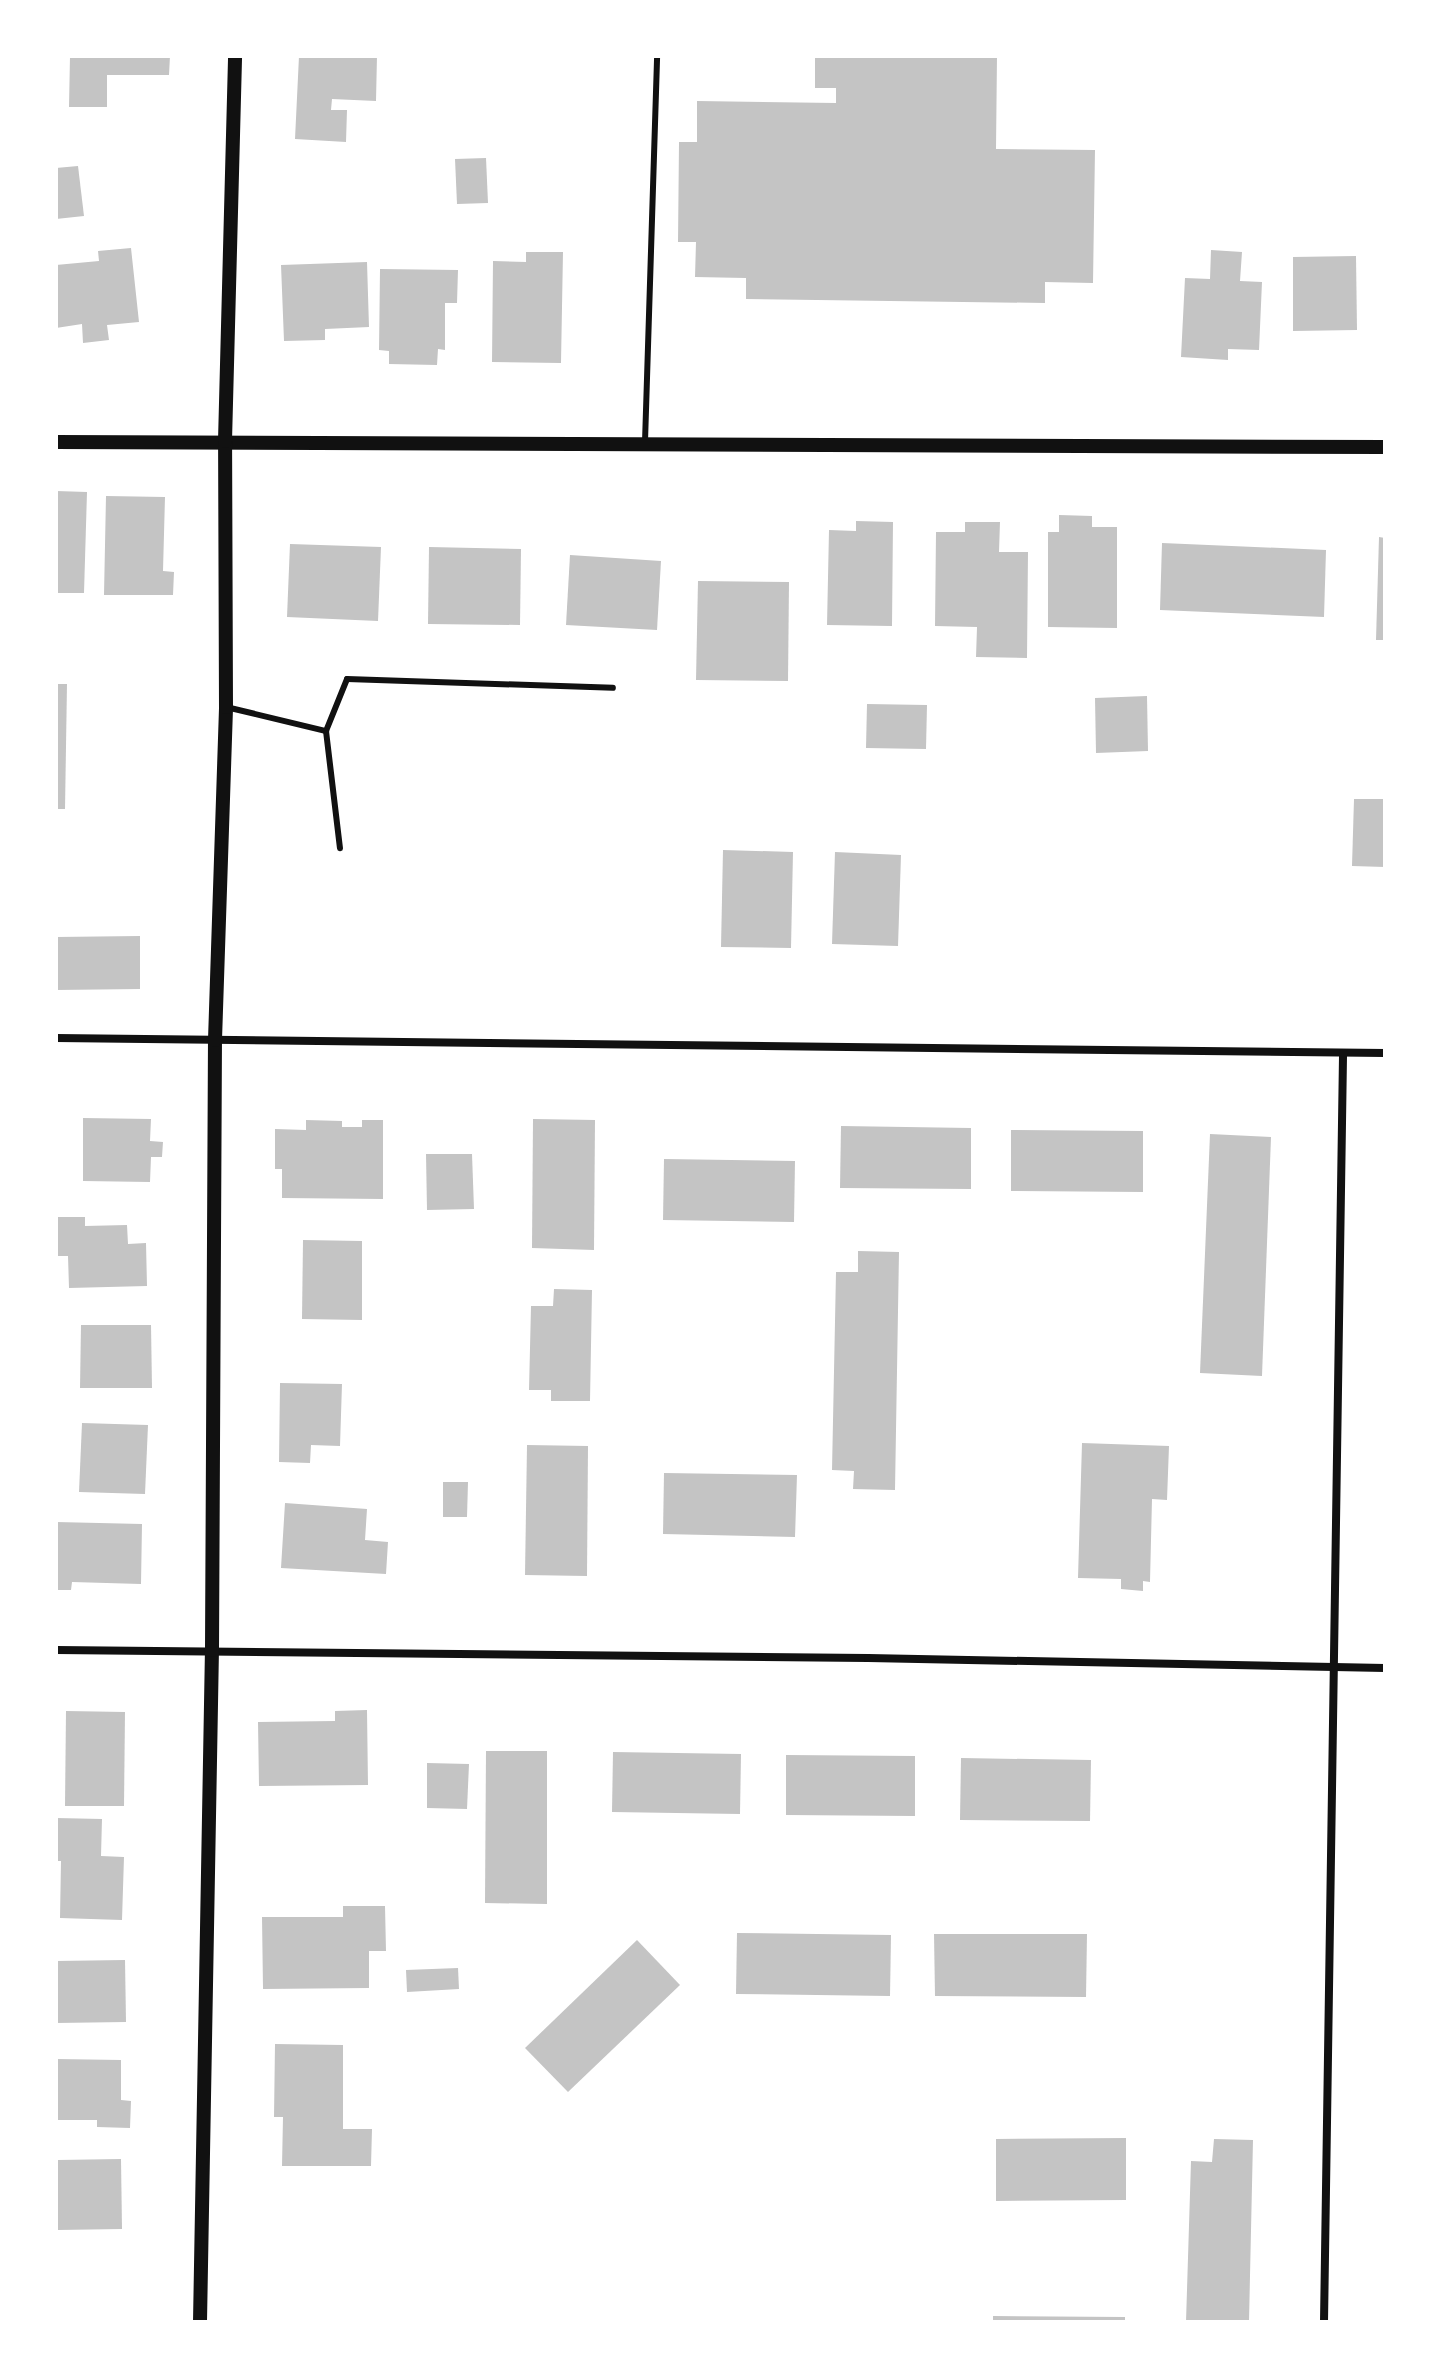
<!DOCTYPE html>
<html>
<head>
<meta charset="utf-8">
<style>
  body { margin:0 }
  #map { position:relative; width:1441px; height:2378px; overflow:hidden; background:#fff; font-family:"Roboto Condensed",sans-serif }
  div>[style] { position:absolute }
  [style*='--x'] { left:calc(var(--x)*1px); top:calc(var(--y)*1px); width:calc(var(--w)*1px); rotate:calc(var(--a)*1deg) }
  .building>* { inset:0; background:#c4c4c4 }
  .service>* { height:6px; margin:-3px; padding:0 3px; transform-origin:3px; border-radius:3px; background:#111 }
  .minor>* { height:8px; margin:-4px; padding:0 4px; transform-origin:4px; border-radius:4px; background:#111 }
  .tertiary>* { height:14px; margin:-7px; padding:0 7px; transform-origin:7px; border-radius:7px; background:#111 }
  span { translate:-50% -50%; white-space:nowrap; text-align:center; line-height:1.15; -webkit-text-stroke:6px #fff; paint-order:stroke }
  .frame { position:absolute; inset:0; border:58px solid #fff; pointer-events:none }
</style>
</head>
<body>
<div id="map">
  <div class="building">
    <div style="clip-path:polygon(70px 56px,170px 56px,169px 75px,107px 75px,107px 107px,69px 107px)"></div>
    <div style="clip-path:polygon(299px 56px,377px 56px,376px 101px,332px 99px,331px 110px,347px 110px,346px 142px,295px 139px)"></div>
    <div style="clip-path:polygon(815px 56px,997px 56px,996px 149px,1095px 150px,1093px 283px,1045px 282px,1045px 303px,746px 299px,746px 278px,695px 277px,696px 242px,678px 242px,679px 142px,697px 142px,697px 101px,836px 103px,836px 88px,815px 88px)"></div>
    <div style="clip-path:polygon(486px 158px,488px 203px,457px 204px,455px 159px)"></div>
    <div style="clip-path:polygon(78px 166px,84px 216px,56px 219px,56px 168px)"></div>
    <div style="clip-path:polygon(131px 248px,139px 322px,107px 325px,109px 340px,83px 343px,82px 324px,56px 328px,56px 265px,99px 261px,98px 251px)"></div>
    <div style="clip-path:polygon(1211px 250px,1242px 252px,1240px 281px,1262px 282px,1259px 350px,1228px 349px,1228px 360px,1181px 357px,1185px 278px,1210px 279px)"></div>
    <div style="clip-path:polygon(526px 252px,563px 252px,561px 363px,492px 362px,493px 261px,526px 262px)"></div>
    <div style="clip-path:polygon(1356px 256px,1357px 330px,1293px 331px,1293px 257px)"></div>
    <div style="clip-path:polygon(367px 262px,369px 327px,325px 329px,325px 340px,284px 341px,281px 265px)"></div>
    <div style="clip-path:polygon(380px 269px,458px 270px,457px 303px,445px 303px,445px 350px,438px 349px,437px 365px,389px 364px,389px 351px,379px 350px)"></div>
    <div style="clip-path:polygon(56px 491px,87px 492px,84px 593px,56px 593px)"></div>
    <div style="clip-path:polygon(106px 496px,165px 497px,163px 571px,174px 572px,173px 595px,104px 595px)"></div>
    <div style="clip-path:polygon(1059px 515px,1092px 516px,1092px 527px,1117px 527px,1117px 628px,1048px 627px,1048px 532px,1059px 532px)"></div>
    <div style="clip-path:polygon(856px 521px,893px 522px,892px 626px,827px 625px,829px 530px,856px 531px)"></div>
    <div style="clip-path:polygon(965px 522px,1000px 522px,999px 552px,1028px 552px,1027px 658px,976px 657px,977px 627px,935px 626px,936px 532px,965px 532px)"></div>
    <div style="clip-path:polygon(1379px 537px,1385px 538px,1385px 640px,1376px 640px)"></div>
    <div style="clip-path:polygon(1162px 543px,1326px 550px,1324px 617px,1160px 610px)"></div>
    <div style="clip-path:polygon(290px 544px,381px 547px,378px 621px,287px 617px)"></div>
    <div style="clip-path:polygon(429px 547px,521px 549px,520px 625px,428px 624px)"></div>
    <div style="clip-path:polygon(570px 555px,661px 561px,657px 630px,566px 625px)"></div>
    <div style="clip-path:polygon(698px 581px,789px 582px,788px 681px,696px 680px)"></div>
    <div style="clip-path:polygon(56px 684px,67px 684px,65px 809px,56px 809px)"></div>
    <div style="clip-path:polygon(1147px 696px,1148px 751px,1096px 753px,1095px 698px)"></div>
    <div style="clip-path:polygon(867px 704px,927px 705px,926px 749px,866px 748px)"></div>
    <div style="clip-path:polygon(1354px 799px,1385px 799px,1385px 867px,1352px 866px)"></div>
    <div style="clip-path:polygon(723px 850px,793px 852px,791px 948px,721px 947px)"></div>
    <div style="clip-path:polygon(835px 852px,901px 855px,898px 946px,832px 944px)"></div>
    <div style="clip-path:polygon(140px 936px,140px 989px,56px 990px,56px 937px)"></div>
    <div style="clip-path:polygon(83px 1118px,151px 1119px,150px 1141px,163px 1142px,162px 1157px,151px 1157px,150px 1182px,83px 1181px)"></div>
    <div style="clip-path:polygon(533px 1119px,595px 1120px,594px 1250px,532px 1248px)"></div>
    <div style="clip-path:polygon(306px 1120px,342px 1121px,342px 1127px,362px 1127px,362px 1120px,383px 1120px,383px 1199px,282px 1198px,282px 1169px,275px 1169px,275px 1129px,306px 1130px)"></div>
    <div style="clip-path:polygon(841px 1126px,971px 1128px,971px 1189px,840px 1188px)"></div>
    <div style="clip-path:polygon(1011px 1130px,1143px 1131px,1143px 1192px,1011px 1191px)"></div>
    <div style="clip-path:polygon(1210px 1134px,1271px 1137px,1262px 1376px,1200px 1373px)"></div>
    <div style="clip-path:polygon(426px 1154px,472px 1154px,474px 1209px,427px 1210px)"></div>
    <div style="clip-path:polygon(664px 1159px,795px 1161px,794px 1222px,663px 1220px)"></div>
    <div style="clip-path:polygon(56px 1217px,85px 1217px,85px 1226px,127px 1225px,128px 1244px,146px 1243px,147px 1286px,69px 1288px,68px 1256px,56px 1256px)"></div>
    <div style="clip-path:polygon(303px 1240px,362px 1241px,362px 1320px,302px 1319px)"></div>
    <div style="clip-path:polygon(858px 1251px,899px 1252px,895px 1490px,853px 1489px,854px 1471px,832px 1470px,836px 1272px,858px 1272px)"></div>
    <div style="clip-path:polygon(554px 1289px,592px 1290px,590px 1401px,551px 1401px,551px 1390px,529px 1390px,531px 1306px,553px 1306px)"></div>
    <div style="clip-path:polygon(81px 1325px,151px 1325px,152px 1388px,80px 1388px)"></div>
    <div style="clip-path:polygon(280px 1383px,342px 1384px,340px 1446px,311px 1445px,310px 1463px,279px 1462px)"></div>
    <div style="clip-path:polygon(82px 1423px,148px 1425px,145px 1494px,79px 1492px)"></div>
    <div style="clip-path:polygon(1082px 1443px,1169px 1446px,1167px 1500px,1152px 1499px,1150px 1582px,1143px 1581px,1143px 1591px,1121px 1589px,1121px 1579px,1078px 1578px)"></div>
    <div style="clip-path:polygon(527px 1445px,588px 1446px,587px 1576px,525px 1575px)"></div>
    <div style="clip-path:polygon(664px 1473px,797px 1475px,795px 1537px,663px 1534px)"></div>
    <div style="clip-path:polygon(443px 1482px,468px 1482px,467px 1517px,443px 1517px)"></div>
    <div style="clip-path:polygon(285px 1503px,367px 1509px,365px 1540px,388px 1542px,386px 1574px,281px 1568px)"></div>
    <div style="clip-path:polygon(56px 1522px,142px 1524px,141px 1584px,72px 1582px,71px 1590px,56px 1590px)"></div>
    <div style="clip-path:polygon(367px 1710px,368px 1785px,259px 1786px,258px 1722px,335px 1721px,335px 1711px)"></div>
    <div style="clip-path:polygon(66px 1711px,125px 1712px,124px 1806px,65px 1806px)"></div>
    <div style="clip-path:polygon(486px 1751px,547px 1751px,547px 1904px,485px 1903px)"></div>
    <div style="clip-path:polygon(613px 1752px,741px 1754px,740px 1814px,612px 1812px)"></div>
    <div style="clip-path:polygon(786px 1755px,915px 1756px,915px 1816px,786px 1815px)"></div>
    <div style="clip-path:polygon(961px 1758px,1091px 1760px,1090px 1821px,960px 1820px)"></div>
    <div style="clip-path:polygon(427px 1763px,469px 1764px,467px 1809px,427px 1808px)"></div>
    <div style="clip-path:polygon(56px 1818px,102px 1819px,101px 1856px,124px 1857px,122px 1920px,60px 1918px,61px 1861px,56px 1861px)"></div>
    <div style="clip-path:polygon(343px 1906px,385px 1906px,386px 1951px,369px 1951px,369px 1988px,263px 1989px,262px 1917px,343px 1917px)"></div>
    <div style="clip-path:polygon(737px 1933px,891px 1935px,890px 1996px,736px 1994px)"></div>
    <div style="clip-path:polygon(934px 1934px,1087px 1934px,1086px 1997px,935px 1996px)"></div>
    <div style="clip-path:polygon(637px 1940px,680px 1985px,568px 2092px,525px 2048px)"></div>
    <div style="clip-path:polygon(125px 1960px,126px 2022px,56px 2023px,56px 1961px)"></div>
    <div style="clip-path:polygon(458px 1968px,459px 1989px,407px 1992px,406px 1970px)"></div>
    <div style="clip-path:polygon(275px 2044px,343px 2045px,343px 2129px,372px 2129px,371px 2166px,282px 2166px,283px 2117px,274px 2117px)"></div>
    <div style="clip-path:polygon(56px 2059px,121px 2060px,121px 2100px,131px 2101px,130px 2128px,97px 2127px,97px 2120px,56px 2120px)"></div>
    <div style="clip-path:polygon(1126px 2138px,1126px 2200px,996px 2201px,996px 2139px)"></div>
    <div style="clip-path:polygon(1214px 2139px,1253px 2140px,1249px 2322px,1186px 2322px,1191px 2161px,1212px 2162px)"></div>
    <div style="clip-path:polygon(121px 2159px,122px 2229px,58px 2230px,58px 2160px)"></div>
    <div style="clip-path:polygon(993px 2316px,1125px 2317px,1125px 2322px,993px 2322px)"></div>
  </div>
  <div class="service">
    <div style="--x:645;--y:442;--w:386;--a:-88.2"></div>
    <div style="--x:226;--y:707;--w:103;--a:13.5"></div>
    <div style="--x:326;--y:731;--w:56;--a:-68"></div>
    <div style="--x:347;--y:679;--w:266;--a:1.9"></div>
    <div style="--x:326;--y:731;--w:118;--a:83.2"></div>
  </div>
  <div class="minor">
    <div style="--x:56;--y:1038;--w:1329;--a:0.65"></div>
    <div style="--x:56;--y:1650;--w:812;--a:0.56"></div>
    <div style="--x:868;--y:1658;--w:517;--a:1.11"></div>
    <div style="--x:1324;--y:2322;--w:1269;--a:-89.14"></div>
  </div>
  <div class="tertiary">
    <div style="--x:56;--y:442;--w:1329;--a:0.22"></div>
    <div style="--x:200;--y:2322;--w:672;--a:-88.98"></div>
    <div style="--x:212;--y:1650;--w:610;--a:-89.72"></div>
    <div style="--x:215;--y:1040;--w:333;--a:-88.1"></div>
    <div style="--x:226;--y:707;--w:266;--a:-90.2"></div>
    <div style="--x:225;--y:441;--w:385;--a:-88.5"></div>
  </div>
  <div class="frame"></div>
</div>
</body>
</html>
